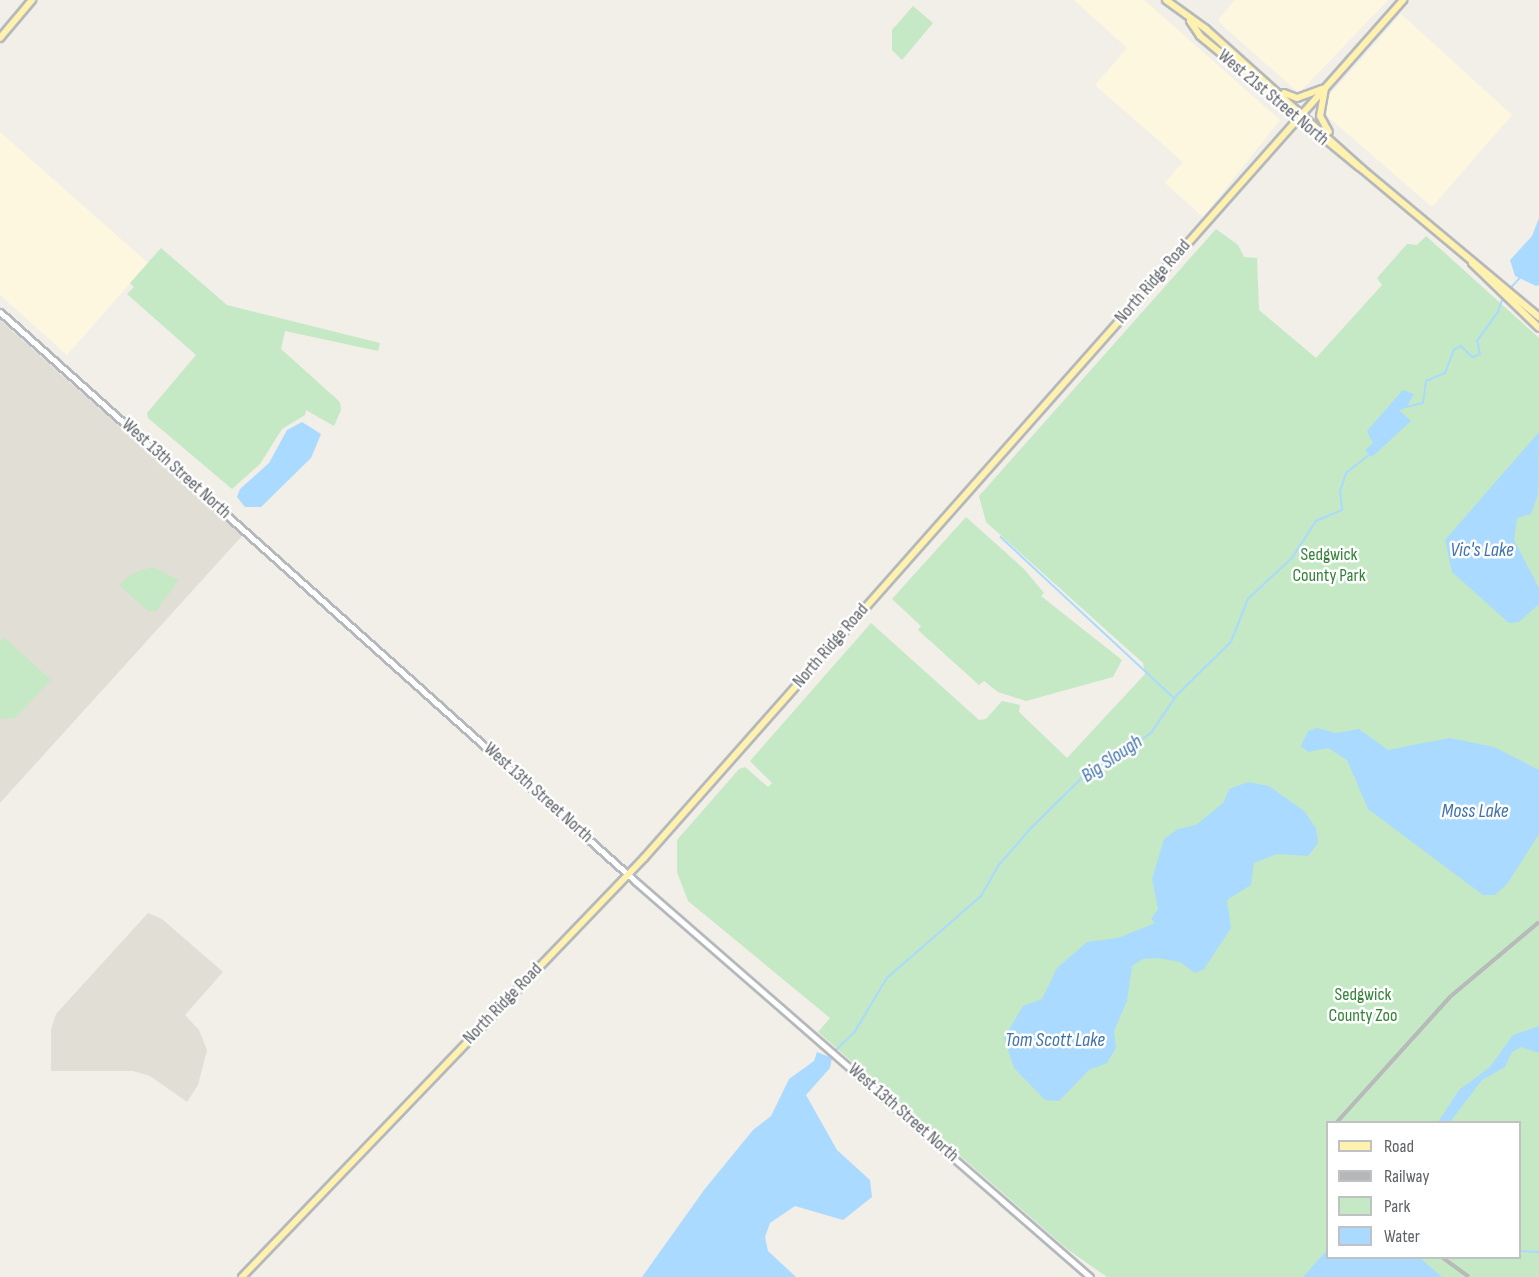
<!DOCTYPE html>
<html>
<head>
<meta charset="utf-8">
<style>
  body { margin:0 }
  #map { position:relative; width:1539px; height:1277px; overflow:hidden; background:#f1efe8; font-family:"Sofia Sans Condensed",sans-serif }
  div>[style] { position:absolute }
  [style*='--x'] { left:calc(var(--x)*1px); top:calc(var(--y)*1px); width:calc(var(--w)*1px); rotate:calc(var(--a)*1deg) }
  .commercial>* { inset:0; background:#fef7e0 }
  .education>* { inset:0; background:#e1ded6 }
  .green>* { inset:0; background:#c5e8c5 }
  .water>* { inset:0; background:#aadaff }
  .stream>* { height:1.5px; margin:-0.75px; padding:0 0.75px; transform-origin:0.75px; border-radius:0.75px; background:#aadaff }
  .roads { filter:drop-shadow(2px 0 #b5b8bc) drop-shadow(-2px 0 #b5b8bc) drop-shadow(0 2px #b5b8bc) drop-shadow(0 -2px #b5b8bc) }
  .minor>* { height:5px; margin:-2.5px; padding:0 2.5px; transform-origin:2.5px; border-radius:2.5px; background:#fff }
  .major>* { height:6px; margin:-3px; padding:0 3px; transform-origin:3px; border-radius:3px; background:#fff2af }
  .rail>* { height:4px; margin-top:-2px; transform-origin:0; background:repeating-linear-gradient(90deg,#fff 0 4.5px,#b6b7b8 0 9px); box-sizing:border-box; border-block:2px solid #b6b7b8 }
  span { translate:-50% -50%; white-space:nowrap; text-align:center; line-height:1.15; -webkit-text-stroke:5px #fff; paint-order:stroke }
  .street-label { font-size:18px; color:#5f6368 }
  .park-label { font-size:18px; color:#348238 }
  .water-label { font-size:20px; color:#4174aa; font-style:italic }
  .legend { position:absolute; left:1326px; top:1121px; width:195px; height:138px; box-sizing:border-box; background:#fff; border:2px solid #bfc1c3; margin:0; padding:8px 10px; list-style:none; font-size:18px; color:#5f6368 }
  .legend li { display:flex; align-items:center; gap:12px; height:30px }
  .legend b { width:30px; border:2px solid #bfc1c3 }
</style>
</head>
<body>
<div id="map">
  <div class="commercial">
    <div style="clip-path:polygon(1074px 0,1144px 0,1280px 120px,1203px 217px,1165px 183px,1183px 162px,1095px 85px,1127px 48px)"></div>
    <div style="clip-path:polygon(1235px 0,1388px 0,1299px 93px,1222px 25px,1218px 20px)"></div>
    <div style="clip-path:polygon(1401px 14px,1512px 115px,1432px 207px,1327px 116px,1326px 99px)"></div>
    <div style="clip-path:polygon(0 132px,148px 263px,67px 355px,0 295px)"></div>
  </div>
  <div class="education">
    <div style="clip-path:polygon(0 320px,242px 536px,0 803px)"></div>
    <div style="clip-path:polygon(148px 913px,162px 919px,223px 972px,185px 1015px,199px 1030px,207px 1050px,198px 1085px,187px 1102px,150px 1076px,133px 1071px,51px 1071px,51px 1030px,56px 1014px)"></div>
  </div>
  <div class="green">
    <div style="clip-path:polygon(913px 6px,933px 23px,902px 60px,892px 50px,892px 30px)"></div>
    <div style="clip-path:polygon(evenodd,1216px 229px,1238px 245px,1244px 257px,1257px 258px,1259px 310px,1316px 358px,1382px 285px,1377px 278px,1407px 244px,1417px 245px,1426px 236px,1539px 338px,1539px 1277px,1107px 1277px,1067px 1249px,818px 1032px,830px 1018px,688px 901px,677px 872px,677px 840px,739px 769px,745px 767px,768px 787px,772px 783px,750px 761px,871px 623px,979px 720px,986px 719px,1002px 701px,1020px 705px,1019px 712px,1067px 758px,1145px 674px,1143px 663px,986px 522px,979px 496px,1216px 229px,1328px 1122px,1520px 1122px,1520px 1258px,1328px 1258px,1328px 1122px)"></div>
    <div style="clip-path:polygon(161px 248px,227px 305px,380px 343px,378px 351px,285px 331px,281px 349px,340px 402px,341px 410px,334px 426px,306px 410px,305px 415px,282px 429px,260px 464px,232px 489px,148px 418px,147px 413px,196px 355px,127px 294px,134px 287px,130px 283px)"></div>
    <div style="clip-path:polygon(966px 517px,1024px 569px,1044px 593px,1041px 596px,1122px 660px,1113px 677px,1026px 701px,998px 692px,984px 681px,979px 685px,918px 630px,921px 626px,892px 599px)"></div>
    <div style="clip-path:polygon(153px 567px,179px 580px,156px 611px,149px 612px,119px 585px,133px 573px)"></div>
    <div style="clip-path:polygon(5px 638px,51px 680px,15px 718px,0 719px,0 640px)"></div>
  </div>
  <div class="water">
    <div style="clip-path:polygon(1539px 218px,1539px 285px,1536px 286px,1515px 276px,1510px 260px,1532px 236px)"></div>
    <div style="clip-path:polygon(1403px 390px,1414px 394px,1406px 408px,1399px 410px,1411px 421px,1372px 457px,1365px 450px,1373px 443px,1367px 431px)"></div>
    <div style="clip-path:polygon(302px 422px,321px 434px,311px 458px,261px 507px,245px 507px,237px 497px,240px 489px,269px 463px,287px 430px)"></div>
    <div style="clip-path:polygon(1539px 432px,1538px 495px,1531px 514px,1517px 518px,1514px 540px,1539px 588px,1539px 604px,1519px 622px,1509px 623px,1452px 572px,1445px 540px)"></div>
    <div style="clip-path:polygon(1317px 728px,1336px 733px,1359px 729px,1388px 750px,1450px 738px,1494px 747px,1539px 770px,1539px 834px,1507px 884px,1495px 895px,1483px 895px,1368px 809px,1347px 760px,1328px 748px,1308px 752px,1301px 746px,1308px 731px)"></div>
    <div style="clip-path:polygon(1248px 782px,1269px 786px,1304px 811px,1316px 828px,1318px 843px,1308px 856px,1277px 854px,1254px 863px,1251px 885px,1227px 900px,1231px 928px,1204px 969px,1195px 973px,1180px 962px,1158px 958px,1143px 959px,1132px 966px,1127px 1001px,1114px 1031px,1116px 1048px,1107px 1063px,1089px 1070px,1059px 1101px,1045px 1100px,1014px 1068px,1004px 1038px,1023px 1006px,1042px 999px,1057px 968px,1087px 942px,1118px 938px,1155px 923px,1151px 919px,1158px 909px,1152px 879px,1164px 839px,1178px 829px,1196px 825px,1224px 802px,1229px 789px)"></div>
    <div style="clip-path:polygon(1539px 1026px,1539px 1053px,1521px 1047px,1512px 1052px,1505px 1067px,1482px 1080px,1450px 1122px,1438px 1122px,1459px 1090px,1490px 1067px,1513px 1035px)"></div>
    <div style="clip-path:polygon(817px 1052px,832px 1058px,830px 1068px,806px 1095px,837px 1150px,870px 1180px,872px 1197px,843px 1220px,795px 1206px,770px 1223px,765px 1237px,768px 1251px,796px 1277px,642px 1277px,704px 1190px,753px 1130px,771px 1116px,789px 1079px,814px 1061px)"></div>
    <div style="clip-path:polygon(1327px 1250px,1328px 1258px,1420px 1258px,1442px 1277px,1303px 1277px)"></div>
  </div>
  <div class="stream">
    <div style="--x:1509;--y:290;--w:15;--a:-48"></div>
    <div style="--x:1406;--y:407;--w:17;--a:-13"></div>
    <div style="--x:1423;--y:403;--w:22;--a:-82"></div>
    <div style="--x:1426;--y:381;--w:21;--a:-23"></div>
    <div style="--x:1445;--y:373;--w:25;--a:-69"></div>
    <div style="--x:1454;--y:350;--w:8;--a:-30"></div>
    <div style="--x:1461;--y:346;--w:16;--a:43"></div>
    <div style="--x:1473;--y:357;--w:8;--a:-23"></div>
    <div style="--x:1480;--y:354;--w:13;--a:-103"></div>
    <div style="--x:1477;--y:341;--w:36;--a:-54"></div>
    <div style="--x:1498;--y:312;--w:18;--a:-71"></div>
    <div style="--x:1001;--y:537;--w:236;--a:42.9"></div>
    <div style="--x:834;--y:1052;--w:28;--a:-44"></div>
    <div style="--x:854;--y:1033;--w:64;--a:-59"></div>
    <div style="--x:887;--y:978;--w:125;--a:-41.1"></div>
    <div style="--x:981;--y:896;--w:36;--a:-60"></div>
    <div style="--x:999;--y:865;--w:49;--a:-49.1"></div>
    <div style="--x:1031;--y:828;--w:86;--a:-44.5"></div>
    <div style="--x:1092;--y:768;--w:27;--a:-22"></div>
    <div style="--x:1117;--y:758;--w:42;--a:-36.3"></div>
    <div style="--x:1151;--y:733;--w:46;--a:-55.6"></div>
    <div style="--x:1177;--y:695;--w:76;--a:-44.5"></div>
    <div style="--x:1231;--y:642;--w:46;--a:-68.4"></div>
    <div style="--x:1248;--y:599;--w:60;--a:-43"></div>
    <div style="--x:1292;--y:558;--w:44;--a:-57"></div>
    <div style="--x:1316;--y:521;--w:28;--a:-23"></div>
    <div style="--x:1342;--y:510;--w:18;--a:-96"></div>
    <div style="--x:1340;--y:492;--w:20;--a:-72"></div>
    <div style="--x:1346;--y:473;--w:29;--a:-38"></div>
    <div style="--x:1520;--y:1251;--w:19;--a:3"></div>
  </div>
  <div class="roads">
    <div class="minor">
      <div style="--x:0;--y:312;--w:853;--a:41.86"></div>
      <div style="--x:635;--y:881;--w:603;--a:41.03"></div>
    </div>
    <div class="major">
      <div style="--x:1166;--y:0;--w:49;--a:35.9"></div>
      <div style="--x:1206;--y:29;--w:210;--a:41.9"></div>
      <div style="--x:1362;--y:169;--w:231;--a:39.9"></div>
      <div style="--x:1190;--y:21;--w:18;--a:56"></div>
      <div style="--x:1200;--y:36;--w:206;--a:39.5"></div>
      <div style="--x:0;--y:38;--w:50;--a:-49.9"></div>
      <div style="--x:1325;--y:88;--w:28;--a:100"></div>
      <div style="--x:1320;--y:116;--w:18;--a:61"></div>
      <div style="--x:1284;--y:93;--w:14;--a:21"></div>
      <div style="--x:1297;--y:98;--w:27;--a:-20"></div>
      <div style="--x:1472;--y:263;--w:93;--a:44.1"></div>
      <div style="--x:242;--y:1277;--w:581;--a:-46.19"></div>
      <div style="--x:644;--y:858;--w:1146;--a:-48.5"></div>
    </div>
  </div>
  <div class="rail">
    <div style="--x:1337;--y:1122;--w:170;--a:-47.9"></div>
    <div style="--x:1451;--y:996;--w:115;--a:-40.1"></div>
    <div style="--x:1328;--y:1136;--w:27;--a:90"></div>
    <div style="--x:1443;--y:1258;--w:32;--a:36"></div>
  </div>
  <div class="street-label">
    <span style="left:1273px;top:98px;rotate:40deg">West 21st Street North</span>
    <span style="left:1153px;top:282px;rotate:-49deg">North Ridge Road</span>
    <span style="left:176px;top:469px;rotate:42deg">West 13th Street North</span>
    <span style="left:831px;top:646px;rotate:-49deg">North Ridge Road</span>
    <span style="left:538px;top:793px;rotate:42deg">West 13th Street North</span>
    <span style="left:503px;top:1004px;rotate:-46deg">North Ridge Road</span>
    <span style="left:903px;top:1113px;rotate:41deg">West 13th Street North</span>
  </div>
  <div class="park-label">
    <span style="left:1329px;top:566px">Sedgwick<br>County Park</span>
    <span style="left:1363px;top:1006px">Sedgwick<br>County Zoo</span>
  </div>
  <div class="water-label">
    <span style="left:1482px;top:550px">Vic's Lake</span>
    <span style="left:1112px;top:759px;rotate:-34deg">Big Slough</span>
    <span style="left:1475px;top:811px">Moss Lake</span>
    <span style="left:1055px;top:1040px">Tom Scott Lake</span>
  </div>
  <ul class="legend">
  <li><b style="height:8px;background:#fff2af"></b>Road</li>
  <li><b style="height:8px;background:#b6b7b8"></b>Railway</li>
  <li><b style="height:16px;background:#c5e8c5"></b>Park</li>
  <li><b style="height:16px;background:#aadaff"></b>Water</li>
  </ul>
</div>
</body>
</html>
